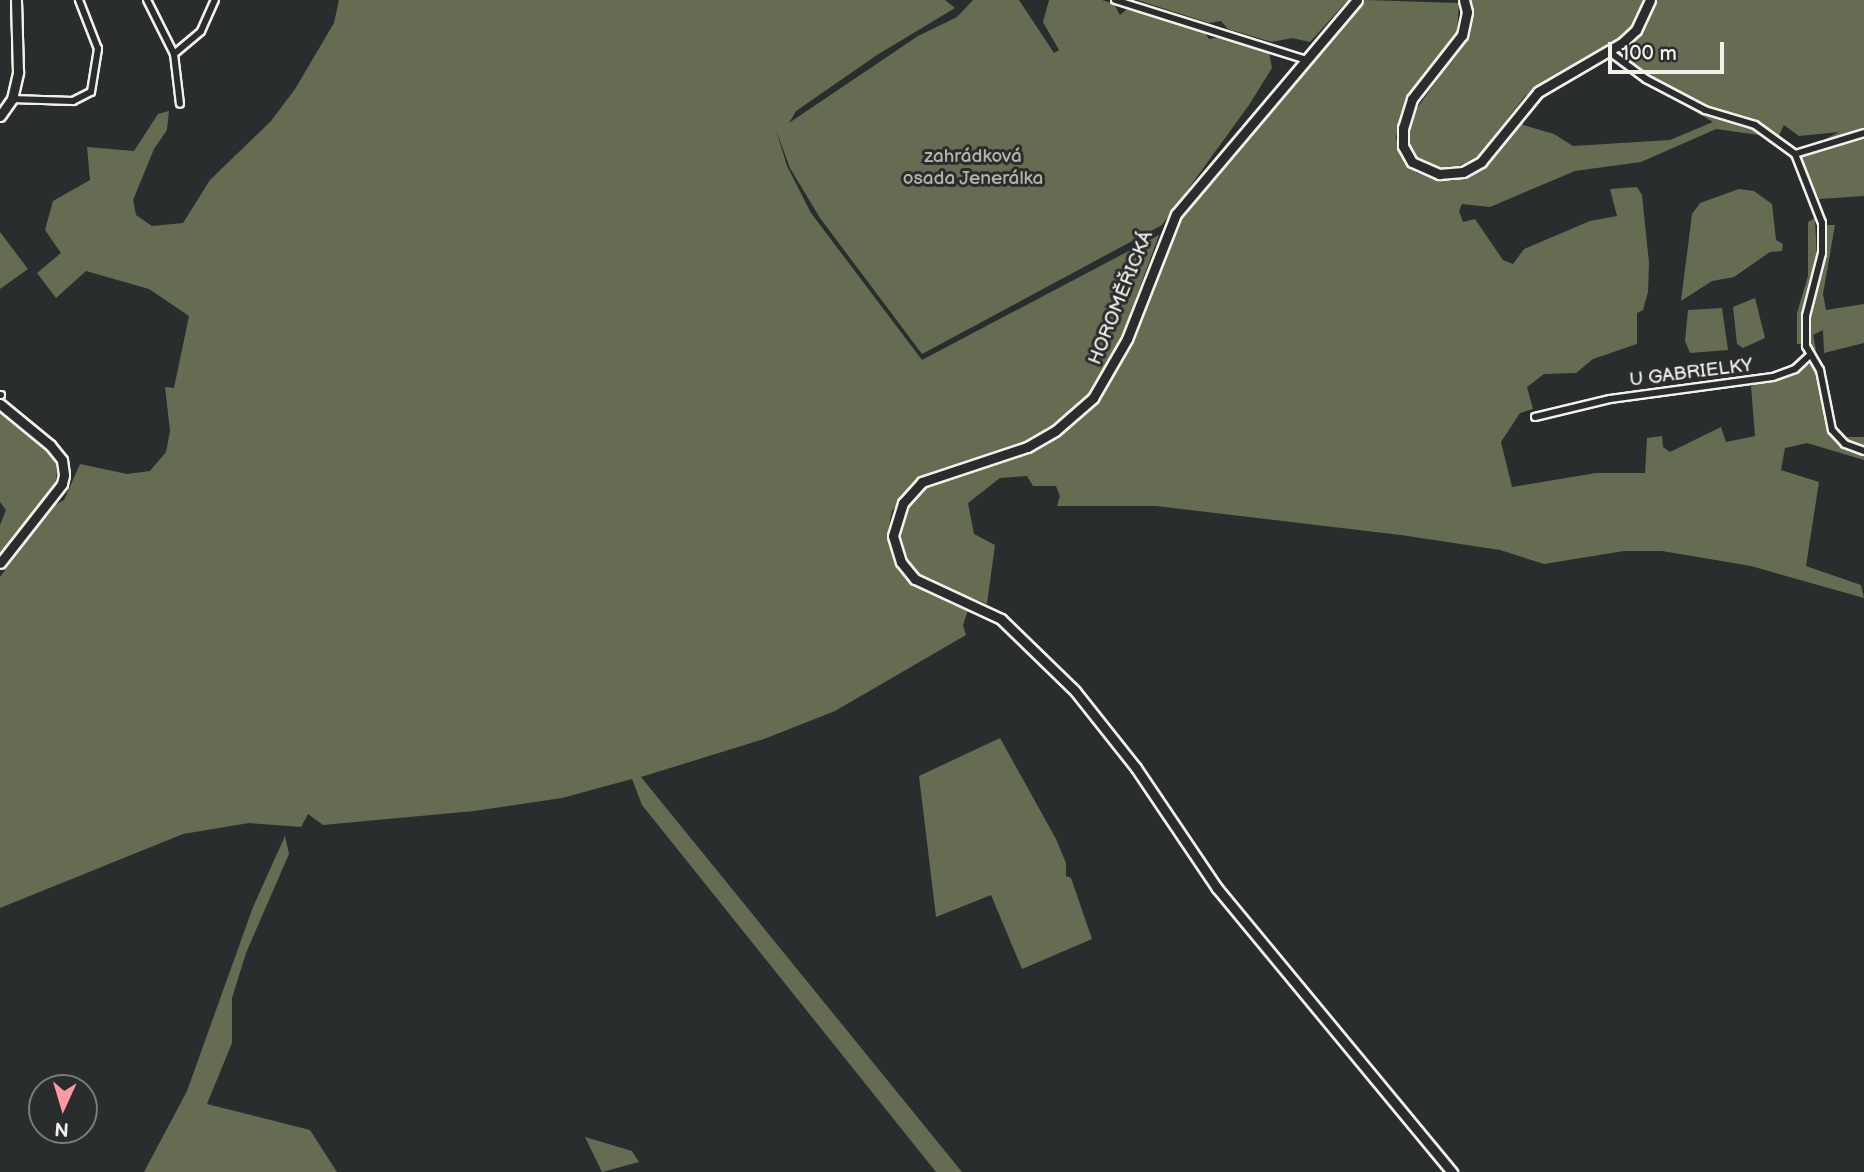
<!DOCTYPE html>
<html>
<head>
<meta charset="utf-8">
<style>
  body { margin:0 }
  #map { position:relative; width:1864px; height:1172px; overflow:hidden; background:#2a2d2e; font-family:"Balsamiq Sans",sans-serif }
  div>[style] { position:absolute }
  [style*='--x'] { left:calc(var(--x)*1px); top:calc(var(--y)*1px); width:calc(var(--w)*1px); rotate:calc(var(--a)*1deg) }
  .green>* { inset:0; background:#656c52 }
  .roads { filter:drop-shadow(2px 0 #f4f1e8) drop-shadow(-2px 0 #f4f1e8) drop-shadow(0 2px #f4f1e8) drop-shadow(0 -2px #f4f1e8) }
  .street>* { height:6px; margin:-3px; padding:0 3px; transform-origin:3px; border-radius:3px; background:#2a2d2e }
  .secondary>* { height:9px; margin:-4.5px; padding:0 4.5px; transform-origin:4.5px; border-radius:4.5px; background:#2a2d2e }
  span { translate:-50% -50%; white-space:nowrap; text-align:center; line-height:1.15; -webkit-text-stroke:6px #2a2d2e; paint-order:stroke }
  .park-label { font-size:19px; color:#b4b5a4 }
  .street-label { font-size:19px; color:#f4f1e8 }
  .north { position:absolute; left:28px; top:1074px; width:70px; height:70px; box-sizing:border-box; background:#2a2d2e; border:2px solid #7b7b78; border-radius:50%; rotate:184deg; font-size:19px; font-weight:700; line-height:28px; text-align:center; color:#f4f1e8 }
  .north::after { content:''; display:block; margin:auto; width:24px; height:32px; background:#ff9aa2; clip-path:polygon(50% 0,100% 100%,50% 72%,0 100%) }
  .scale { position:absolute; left:1608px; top:42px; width:116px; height:32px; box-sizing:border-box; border:4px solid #f4f1e8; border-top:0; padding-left:9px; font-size:21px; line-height:24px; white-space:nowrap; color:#f4f1e8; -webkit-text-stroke:5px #2a2d2e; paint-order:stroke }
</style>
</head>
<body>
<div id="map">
  <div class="green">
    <div style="clip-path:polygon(339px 0,945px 0,955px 8px,877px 55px,796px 111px,789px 123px,918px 36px,957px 17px,973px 0,1019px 0,1054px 53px,1059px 50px,1043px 22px,1049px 0,1102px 0,1114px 4px,1120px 15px,1127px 9px,1205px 33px,1209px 39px,1220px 37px,1269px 52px,1272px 68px,1249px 105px,1162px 225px,922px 354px,820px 218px,790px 168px,776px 130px,787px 166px,811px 213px,922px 360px,1159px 235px,1122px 336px,1088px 394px,1052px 426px,1024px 442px,919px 477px,892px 511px,887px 537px,896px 565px,920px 589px,969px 607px,963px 625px,966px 635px,835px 711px,764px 739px,641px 777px,962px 1172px,936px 1172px,642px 805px,632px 779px,562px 798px,474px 811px,323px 825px,308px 814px,301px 827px,249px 823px,183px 834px,0 908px,0 577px,51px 507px,64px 500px,80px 464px,127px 474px,150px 471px,166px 452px,170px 431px,165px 387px,174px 388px,189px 316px,149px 289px,86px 271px,56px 298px,37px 273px,61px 253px,45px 230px,53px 201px,90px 180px,87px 147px,134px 151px,158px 114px,169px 111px,167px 130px,154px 149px,133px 200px,136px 215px,152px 226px,183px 223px,210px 180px,271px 121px,295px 89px,334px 23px)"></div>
    <div style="clip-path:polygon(1137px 0,1348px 0,1310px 42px,1292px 38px,1272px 42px,1228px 29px,1221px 21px,1209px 23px)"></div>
    <div style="clip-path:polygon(1365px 0,1459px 3px,1457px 32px,1407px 96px,1396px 137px,1401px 157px,1417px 173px,1452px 181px,1485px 166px,1520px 124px,1554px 134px,1573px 146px,1670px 140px,1713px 122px,1633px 75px,1626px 48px,1640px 33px,1656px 0,1864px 0,1864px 196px,1819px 199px,1799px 153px,1839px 132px,1799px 136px,1784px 125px,1775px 144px,1759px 135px,1716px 129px,1641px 162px,1575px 171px,1490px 207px,1462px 204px,1459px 211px,1463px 222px,1475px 219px,1503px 260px,1513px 264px,1524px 249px,1590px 221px,1617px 216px,1610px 189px,1637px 187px,1642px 195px,1649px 263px,1648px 292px,1643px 310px,1637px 313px,1637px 344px,1593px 359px,1576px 373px,1544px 374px,1527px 387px,1533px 409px,1520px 413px,1501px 442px,1512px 487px,1596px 473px,1645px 473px,1647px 438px,1662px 436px,1663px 447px,1670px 452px,1721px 427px,1726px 442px,1755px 436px,1751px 386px,1814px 363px,1833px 437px,1864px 437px,1864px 460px,1807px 443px,1785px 448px,1781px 470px,1819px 482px,1806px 566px,1861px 585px,1864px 598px,1751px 566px,1662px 551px,1624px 551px,1544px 564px,1500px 550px,1401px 535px,1156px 506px,1057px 506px,1060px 496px,1056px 486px,1033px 486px,1027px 476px,1000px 478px,968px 503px,974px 534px,995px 545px,987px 604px,925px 579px,910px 565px,900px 545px,900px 527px,908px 506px,925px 486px,1029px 452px,1059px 435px,1097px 402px,1133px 341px,1181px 216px)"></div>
    <div style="clip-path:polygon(1470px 0,1644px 0,1631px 26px,1618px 39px,1525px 96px,1477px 158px,1451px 169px,1431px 167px,1417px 158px,1408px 144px,1412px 115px,1468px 37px,1473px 12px)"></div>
    <div style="clip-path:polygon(1739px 189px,1754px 191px,1772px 204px,1776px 240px,1783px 244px,1782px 251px,1770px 252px,1734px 277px,1712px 281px,1681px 301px,1692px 214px,1700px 203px)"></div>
    <div style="clip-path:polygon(1815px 218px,1817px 261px,1802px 327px,1803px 344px,1797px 344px,1797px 313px,1808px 276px,1808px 222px)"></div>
    <div style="clip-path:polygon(1826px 225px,1835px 225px,1823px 294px,1826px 310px,1864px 304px,1864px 343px,1824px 353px,1823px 330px,1813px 335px,1816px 350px,1810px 349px,1808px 328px)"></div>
    <div style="clip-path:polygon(0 232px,28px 269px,0 289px)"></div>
    <div style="clip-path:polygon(1755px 298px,1765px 338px,1743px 348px,1737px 344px,1733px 307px)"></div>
    <div style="clip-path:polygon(1722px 308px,1728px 350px,1690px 353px,1685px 341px,1688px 310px)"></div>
    <div style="clip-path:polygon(0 411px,54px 456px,58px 466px,55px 485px,0 555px,0 525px,6px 510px,0 502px)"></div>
    <div style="clip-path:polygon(1000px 738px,1056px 839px,1066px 863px,1066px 876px,1071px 878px,1092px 939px,1022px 969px,991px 895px,936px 917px,919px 776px)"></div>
    <div style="clip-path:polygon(285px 836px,289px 854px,246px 953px,232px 998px,232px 1043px,207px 1104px,310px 1130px,337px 1172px,144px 1172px,187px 1091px,253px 907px)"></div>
    <div style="clip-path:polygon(585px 1137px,632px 1151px,639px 1162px,602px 1172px)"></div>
  </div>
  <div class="roads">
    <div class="street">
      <div style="--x:147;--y:0;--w:60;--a:63.4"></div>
      <div style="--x:174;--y:54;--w:50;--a:83.2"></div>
      <div style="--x:1115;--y:0;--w:197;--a:17.4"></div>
      <div style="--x:1611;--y:53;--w:44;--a:36.6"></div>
      <div style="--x:1646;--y:79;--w:67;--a:27.7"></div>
      <div style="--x:1705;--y:110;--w:52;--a:16.7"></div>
      <div style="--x:1755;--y:125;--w:49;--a:35.9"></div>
      <div style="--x:1795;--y:154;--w:74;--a:68.6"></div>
      <div style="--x:1822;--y:223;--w:30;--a:90"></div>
      <div style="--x:1822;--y:253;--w:65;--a:104.3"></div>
      <div style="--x:1806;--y:316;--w:30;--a:90"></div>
      <div style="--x:1806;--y:346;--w:28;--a:60"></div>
      <div style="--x:1820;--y:370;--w:61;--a:78.7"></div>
      <div style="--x:1832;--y:430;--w:19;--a:47"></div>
      <div style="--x:1845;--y:444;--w:20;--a:20"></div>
      <div style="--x:174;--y:54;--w:35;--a:-40"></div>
      <div style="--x:201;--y:31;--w:34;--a:-66"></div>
      <div style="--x:12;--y:99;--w:61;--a:1.9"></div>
      <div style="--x:73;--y:101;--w:20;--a:-27"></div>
      <div style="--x:91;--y:92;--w:44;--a:-80.8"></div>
      <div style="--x:98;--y:49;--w:53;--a:-111.2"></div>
      <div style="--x:1795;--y:154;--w:72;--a:-16.9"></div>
      <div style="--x:0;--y:395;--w:1;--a:0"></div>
      <div style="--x:1535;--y:417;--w:77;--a:-13.5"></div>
      <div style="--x:1610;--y:399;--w:164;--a:-7.7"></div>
      <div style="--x:1773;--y:377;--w:23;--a:-20"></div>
      <div style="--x:1795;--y:369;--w:21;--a:-43"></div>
    </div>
    <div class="secondary">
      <div style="--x:1357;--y:0;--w:280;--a:130.2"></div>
      <div style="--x:1176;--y:214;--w:134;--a:111.4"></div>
      <div style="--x:1127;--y:339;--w:68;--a:120"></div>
      <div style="--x:1093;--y:398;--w:50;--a:139"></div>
      <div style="--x:1055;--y:431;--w:32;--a:150"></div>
      <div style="--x:1027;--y:447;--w:111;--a:161.6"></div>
      <div style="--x:922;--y:482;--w:28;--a:132"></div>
      <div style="--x:903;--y:503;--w:34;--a:107"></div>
      <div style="--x:893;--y:536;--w:27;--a:73"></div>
      <div style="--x:901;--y:562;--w:22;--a:51"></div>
      <div style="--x:915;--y:579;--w:95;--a:24.9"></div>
      <div style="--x:1001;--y:619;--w:103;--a:44.2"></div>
      <div style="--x:1075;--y:691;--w:98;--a:51.6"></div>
      <div style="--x:1136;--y:768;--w:145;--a:56"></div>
      <div style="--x:1217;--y:888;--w:369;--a:50.4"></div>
      <div style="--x:1464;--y:0;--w:12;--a:76"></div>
      <div style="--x:1467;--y:12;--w:24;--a:102"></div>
      <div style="--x:1462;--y:35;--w:81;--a:128"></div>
      <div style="--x:1412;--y:99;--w:30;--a:107"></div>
      <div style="--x:1403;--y:128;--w:18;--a:90"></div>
      <div style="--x:1403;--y:146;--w:18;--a:61"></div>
      <div style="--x:1412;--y:162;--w:30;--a:24"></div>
      <div style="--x:1439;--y:174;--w:24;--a:-5"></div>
      <div style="--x:1463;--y:172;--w:21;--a:-29"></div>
      <div style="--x:1481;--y:162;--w:90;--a:-50.8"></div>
      <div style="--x:1538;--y:92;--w:97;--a:-30.3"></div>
      <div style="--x:1622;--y:43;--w:19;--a:-43"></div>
      <div style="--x:1636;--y:30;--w:33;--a:-65"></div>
      <div style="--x:0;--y:116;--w:21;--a:-55"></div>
      <div style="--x:12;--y:99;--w:28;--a:-77"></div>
      <div style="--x:18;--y:72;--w:72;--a:-91.6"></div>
      <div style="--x:0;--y:404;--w:65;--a:39.4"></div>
      <div style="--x:50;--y:445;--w:19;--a:51"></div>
      <div style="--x:62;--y:460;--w:15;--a:82"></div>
      <div style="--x:64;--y:475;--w:9;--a:103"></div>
      <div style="--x:62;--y:484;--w:100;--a:128.1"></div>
    </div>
  </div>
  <div class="park-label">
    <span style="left:973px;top:168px">zahrádková<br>osada Jenerálka</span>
  </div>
  <div class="street-label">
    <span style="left:1121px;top:298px;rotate:-68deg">HOROMĚŘICKÁ</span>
    <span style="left:1691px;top:373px;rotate:-7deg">U GABRIELKY</span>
  </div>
  <div class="north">N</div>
  <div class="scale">100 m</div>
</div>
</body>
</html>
